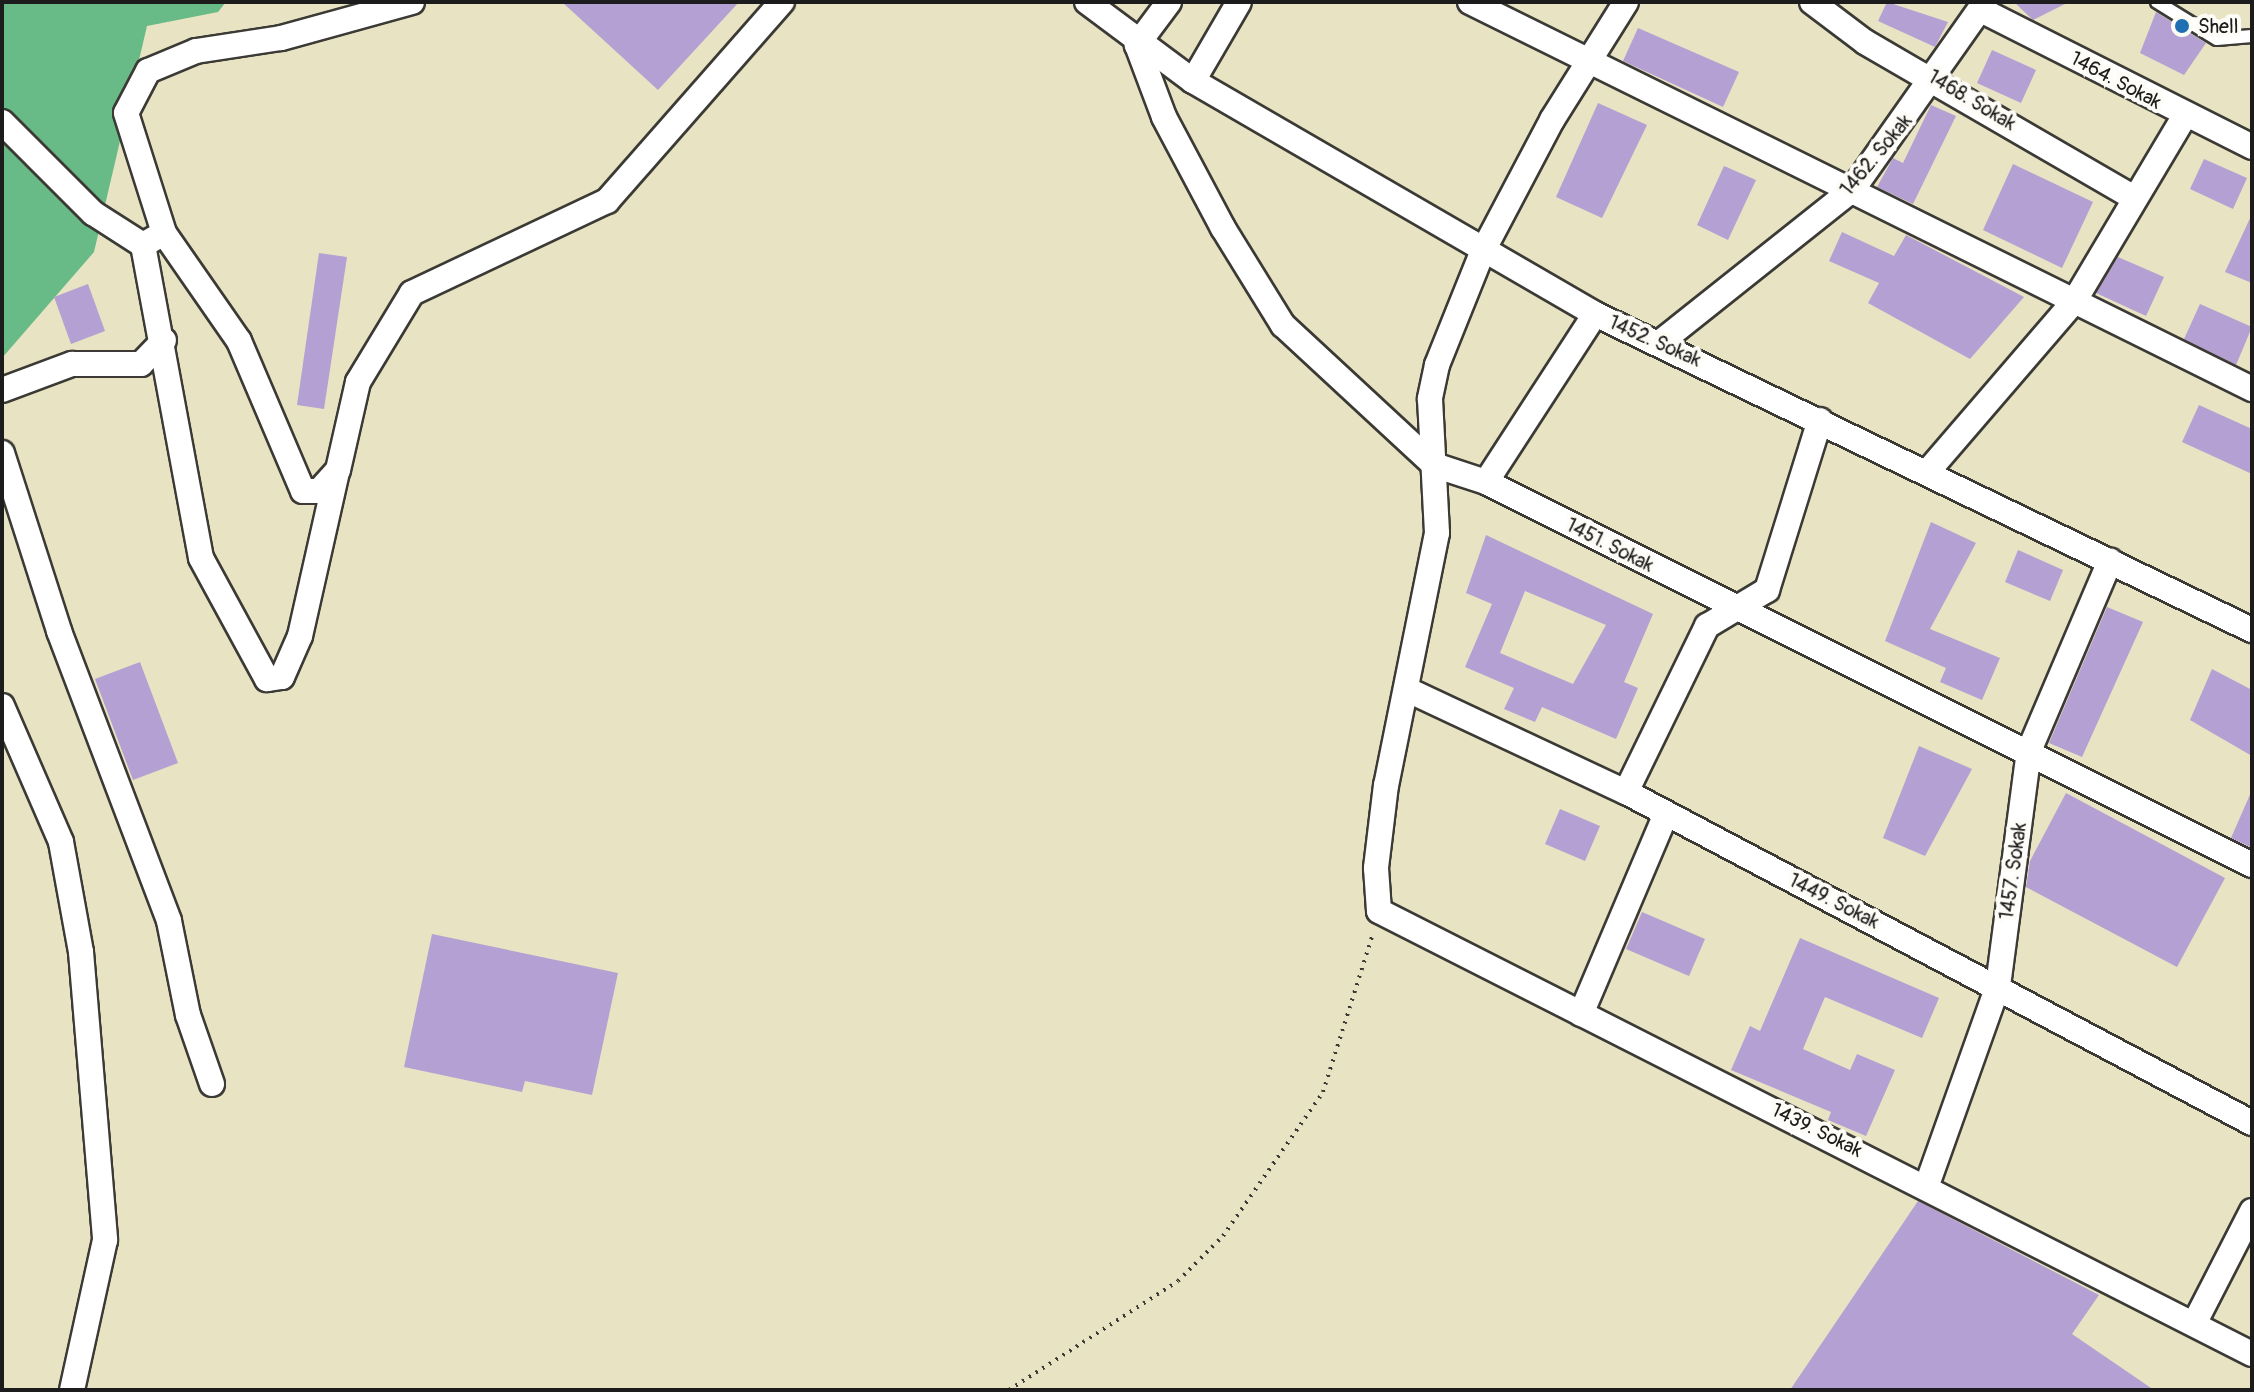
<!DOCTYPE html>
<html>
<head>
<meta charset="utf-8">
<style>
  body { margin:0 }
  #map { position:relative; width:2254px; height:1392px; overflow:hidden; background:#e8e3c3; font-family:Pangolin,sans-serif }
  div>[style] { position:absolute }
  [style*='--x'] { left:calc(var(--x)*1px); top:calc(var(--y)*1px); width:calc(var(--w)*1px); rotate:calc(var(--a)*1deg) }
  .forest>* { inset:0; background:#68ba86 }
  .building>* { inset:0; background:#b5a0d3 }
  .path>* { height:4px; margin-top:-2px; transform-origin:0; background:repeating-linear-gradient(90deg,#3b3a35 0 2px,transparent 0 8px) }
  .roads { filter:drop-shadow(2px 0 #3b3a35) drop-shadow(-2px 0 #3b3a35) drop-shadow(0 2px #3b3a35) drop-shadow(0 -2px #3b3a35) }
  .service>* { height:12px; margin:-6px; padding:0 6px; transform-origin:6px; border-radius:6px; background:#fff }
  .minor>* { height:24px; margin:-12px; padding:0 12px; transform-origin:12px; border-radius:12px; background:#fff }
  .dots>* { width:22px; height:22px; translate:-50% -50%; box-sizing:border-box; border:4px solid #fdfcf7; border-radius:50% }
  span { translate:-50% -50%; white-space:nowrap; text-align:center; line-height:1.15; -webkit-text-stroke:8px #fdfcf7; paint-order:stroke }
  .poi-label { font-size:20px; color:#1c1c1c }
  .left { translate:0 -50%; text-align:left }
  .street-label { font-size:20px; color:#1c1c1c }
  .frame { position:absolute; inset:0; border:4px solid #1c1c1c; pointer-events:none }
</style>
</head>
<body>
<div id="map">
  <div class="forest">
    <div style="clip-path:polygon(2px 2px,226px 2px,218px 12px,147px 26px,94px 252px,2px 358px)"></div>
  </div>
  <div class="building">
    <div style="clip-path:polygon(562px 2px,739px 2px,658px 90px)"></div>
    <div style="clip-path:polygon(1887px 2px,1948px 22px,1935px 47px,1878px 21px)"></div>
    <div style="clip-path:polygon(2014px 2px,2069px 2px,2033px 20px)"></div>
    <div style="clip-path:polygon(2156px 12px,2206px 43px,2184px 75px,2140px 53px)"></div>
    <div style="clip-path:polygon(1638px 28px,1739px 72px,1723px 107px,1623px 61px)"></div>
    <div style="clip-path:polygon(1992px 50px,2036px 70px,2021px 103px,1977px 83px)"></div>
    <div style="clip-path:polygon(1598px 103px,1647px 125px,1602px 218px,1556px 197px)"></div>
    <div style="clip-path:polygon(1931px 105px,1956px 116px,1913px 204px,1877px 187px,1893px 158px,1903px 163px)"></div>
    <div style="clip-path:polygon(2204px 159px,2247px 178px,2233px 209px,2190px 189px)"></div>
    <div style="clip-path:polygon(2013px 164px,2093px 202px,2062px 268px,1983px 230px)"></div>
    <div style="clip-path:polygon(1724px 166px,1756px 180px,1728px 240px,1697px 225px)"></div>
    <div style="clip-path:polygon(2252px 214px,2252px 283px,2225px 272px)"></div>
    <div style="clip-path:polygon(1842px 232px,1894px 256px,1906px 235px,2024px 297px,1970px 359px,1868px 303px,1879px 283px,1829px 261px)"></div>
    <div style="clip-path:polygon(319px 253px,347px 257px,324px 409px,297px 405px)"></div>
    <div style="clip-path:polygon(2118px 257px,2164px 277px,2146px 316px,2096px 293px)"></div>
    <div style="clip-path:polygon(88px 284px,105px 331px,71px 344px,54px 297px)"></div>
    <div style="clip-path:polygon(2200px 304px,2252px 327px,2236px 365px,2184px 339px)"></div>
    <div style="clip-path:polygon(2199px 405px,2252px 429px,2252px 474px,2182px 442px)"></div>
    <div style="clip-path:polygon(1931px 522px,1976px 543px,1930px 629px,2000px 658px,1982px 700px,1940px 682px,1946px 668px,1885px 641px)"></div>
    <div style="clip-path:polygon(evenodd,1486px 535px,1653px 614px,1624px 682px,1638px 688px,1616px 739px,1542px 707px,1535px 722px,1504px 709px,1514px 688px,1465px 667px,1492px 604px,1466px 593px,1486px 535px,1525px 591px,1606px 625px,1573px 684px,1500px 653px,1525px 591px)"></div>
    <div style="clip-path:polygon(2018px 550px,2063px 570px,2050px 601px,2005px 582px)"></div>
    <div style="clip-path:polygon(2107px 607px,2143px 622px,2082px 757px,2049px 743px)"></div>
    <div style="clip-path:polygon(140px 662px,178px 763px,133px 780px,95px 679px)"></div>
    <div style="clip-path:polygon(2212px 669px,2252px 690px,2252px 756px,2190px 720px)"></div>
    <div style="clip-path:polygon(1919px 746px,1972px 769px,1925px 856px,1883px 838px)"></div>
    <div style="clip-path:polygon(2252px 790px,2252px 848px,2231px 838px)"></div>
    <div style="clip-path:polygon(2066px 793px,2225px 878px,2177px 967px,2026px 887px,2030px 861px)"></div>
    <div style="clip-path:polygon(1560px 809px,1600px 826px,1585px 861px,1545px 844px)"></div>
    <div style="clip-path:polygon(1642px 912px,1705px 939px,1689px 976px,1626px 949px)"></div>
    <div style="clip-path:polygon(432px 934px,618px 973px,592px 1095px,525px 1081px,522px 1092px,404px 1067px)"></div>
    <div style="clip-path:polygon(1800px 938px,1939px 998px,1922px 1038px,1825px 997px,1803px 1049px,1850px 1070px,1857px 1054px,1895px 1070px,1866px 1136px,1828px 1120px,1831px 1112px,1731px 1070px,1750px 1026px,1760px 1031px)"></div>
    <div style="clip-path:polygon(1918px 1201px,2099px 1295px,2072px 1334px,2154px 1390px,1790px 1390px)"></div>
  </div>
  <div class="path">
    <div style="--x:1009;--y:1390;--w:201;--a:-32.8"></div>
    <div style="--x:1178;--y:1281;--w:64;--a:-45"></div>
    <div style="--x:1223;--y:1236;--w:175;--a:-55.2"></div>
    <div style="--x:1323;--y:1092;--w:167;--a:-72.5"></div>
  </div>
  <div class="roads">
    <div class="service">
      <div style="--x:2157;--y:2;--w:70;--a:31.7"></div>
      <div style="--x:2217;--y:39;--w:35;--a:-5"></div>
    </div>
    <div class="minor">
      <div style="--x:412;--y:2;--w:136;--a:164.6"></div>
      <div style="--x:281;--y:38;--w:86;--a:171.3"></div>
      <div style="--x:196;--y:51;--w:52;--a:157.4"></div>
      <div style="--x:148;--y:71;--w:47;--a:117.6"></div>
      <div style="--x:126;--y:113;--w:126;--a:72.4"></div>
      <div style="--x:164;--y:233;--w:131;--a:55.2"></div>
      <div style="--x:239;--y:341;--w:163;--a:66.9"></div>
      <div style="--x:303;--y:491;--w:16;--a:0"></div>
      <div style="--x:319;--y:491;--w:28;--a:-48"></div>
      <div style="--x:338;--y:470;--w:90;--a:-77.2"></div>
      <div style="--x:358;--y:382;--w:104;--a:-58.8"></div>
      <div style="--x:412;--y:293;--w:216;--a:-25.3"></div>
      <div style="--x:607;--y:201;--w:265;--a:-48.7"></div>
      <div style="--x:1087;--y:2;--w:132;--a:36.7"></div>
      <div style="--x:1193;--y:81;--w:465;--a:30.1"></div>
      <div style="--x:1595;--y:314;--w:729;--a:25.69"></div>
      <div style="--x:1169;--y:2;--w:54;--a:126.7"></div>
      <div style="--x:1137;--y:45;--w:77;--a:69.4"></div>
      <div style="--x:1164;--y:117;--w:126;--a:62"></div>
      <div style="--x:1223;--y:228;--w:114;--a:58.3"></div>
      <div style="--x:1283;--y:325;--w:206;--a:42.8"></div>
      <div style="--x:1434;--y:465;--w:55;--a:18.1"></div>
      <div style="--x:1486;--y:482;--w:856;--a:26.57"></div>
      <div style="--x:1470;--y:2;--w:873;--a:26.33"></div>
      <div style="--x:1626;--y:2;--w:139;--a:122.1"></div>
      <div style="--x:1552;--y:120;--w:150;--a:117.8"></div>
      <div style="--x:1482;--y:253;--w:121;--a:111.9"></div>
      <div style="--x:1437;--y:365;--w:35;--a:102"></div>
      <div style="--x:1430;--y:399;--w:134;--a:87"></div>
      <div style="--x:1437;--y:533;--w:257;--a:101.4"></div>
      <div style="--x:1386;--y:785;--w:84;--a:96.9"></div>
      <div style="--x:1376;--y:868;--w:43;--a:86"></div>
      <div style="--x:1379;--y:911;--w:979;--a:26.91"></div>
      <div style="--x:1812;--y:2;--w:66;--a:37"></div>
      <div style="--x:1865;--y:42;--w:311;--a:30.1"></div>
      <div style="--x:1981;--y:10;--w:304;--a:26.8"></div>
      <div style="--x:1193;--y:81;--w:91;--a:-59.8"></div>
      <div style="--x:2;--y:122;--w:129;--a:45"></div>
      <div style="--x:93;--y:213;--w:59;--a:32.6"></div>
      <div style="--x:143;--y:245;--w:14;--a:-30"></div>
      <div style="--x:143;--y:245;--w:318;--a:79.5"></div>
      <div style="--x:201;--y:558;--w:138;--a:61.4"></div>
      <div style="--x:267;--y:679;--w:15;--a:-8"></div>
      <div style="--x:282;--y:677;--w:45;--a:-66.3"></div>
      <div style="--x:300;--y:636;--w:168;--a:-77.3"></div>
      <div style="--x:1662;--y:341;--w:244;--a:-38.5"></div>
      <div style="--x:1853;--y:189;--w:229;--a:-54.8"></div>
      <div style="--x:2;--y:390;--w:75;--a:-20.4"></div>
      <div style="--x:72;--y:364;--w:69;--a:0"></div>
      <div style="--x:141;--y:364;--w:33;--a:-46"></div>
      <div style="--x:2;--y:453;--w:187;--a:72.2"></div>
      <div style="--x:59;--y:631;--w:310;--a:69.2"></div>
      <div style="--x:169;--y:921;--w:96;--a:78.6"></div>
      <div style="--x:188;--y:1015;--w:73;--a:70.8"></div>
      <div style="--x:1929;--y:470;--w:224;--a:-49.3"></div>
      <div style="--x:2075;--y:300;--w:213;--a:-59.2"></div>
      <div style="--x:1486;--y:482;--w:200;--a:-57"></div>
      <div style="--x:1410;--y:691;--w:238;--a:25.1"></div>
      <div style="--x:1626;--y:792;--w:708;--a:27.87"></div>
      <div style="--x:2;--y:706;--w:148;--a:66.5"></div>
      <div style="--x:61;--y:842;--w:112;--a:79.7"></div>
      <div style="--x:81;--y:952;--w:289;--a:85.2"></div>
      <div style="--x:105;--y:1240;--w:154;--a:102.4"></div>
      <div style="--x:1626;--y:792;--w:185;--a:-64"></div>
      <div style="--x:1707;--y:626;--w:70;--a:-31"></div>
      <div style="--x:1767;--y:590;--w:178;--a:-72.7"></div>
      <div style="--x:1581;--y:1014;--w:217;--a:-67"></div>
      <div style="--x:1927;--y:1185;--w:211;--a:-70.4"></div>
      <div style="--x:1998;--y:986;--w:237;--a:-82.5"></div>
      <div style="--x:2029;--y:751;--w:207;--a:-66.9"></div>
      <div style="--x:2194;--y:1324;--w:127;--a:-62.8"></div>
    </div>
  </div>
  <div class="dots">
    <div style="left:2182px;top:26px;background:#1f6fb2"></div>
  </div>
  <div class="poi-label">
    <span class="left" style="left:2198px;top:26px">Shell</span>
  </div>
  <div class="street-label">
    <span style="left:2116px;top:80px;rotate:28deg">1464. Sokak</span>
    <span style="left:1972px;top:100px;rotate:31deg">1468. Sokak</span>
    <span style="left:1876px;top:155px;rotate:-50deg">1462. Sokak</span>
    <span style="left:1655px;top:341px;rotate:24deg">1452. Sokak</span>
    <span style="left:1610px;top:545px;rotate:27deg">1451. Sokak</span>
    <span style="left:2013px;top:871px;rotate:-82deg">1457. Sokak</span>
    <span style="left:1834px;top:901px;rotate:27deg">1449. Sokak</span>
    <span style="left:1817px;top:1130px;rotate:26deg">1439. Sokak</span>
  </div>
  <div class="frame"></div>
</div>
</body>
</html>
